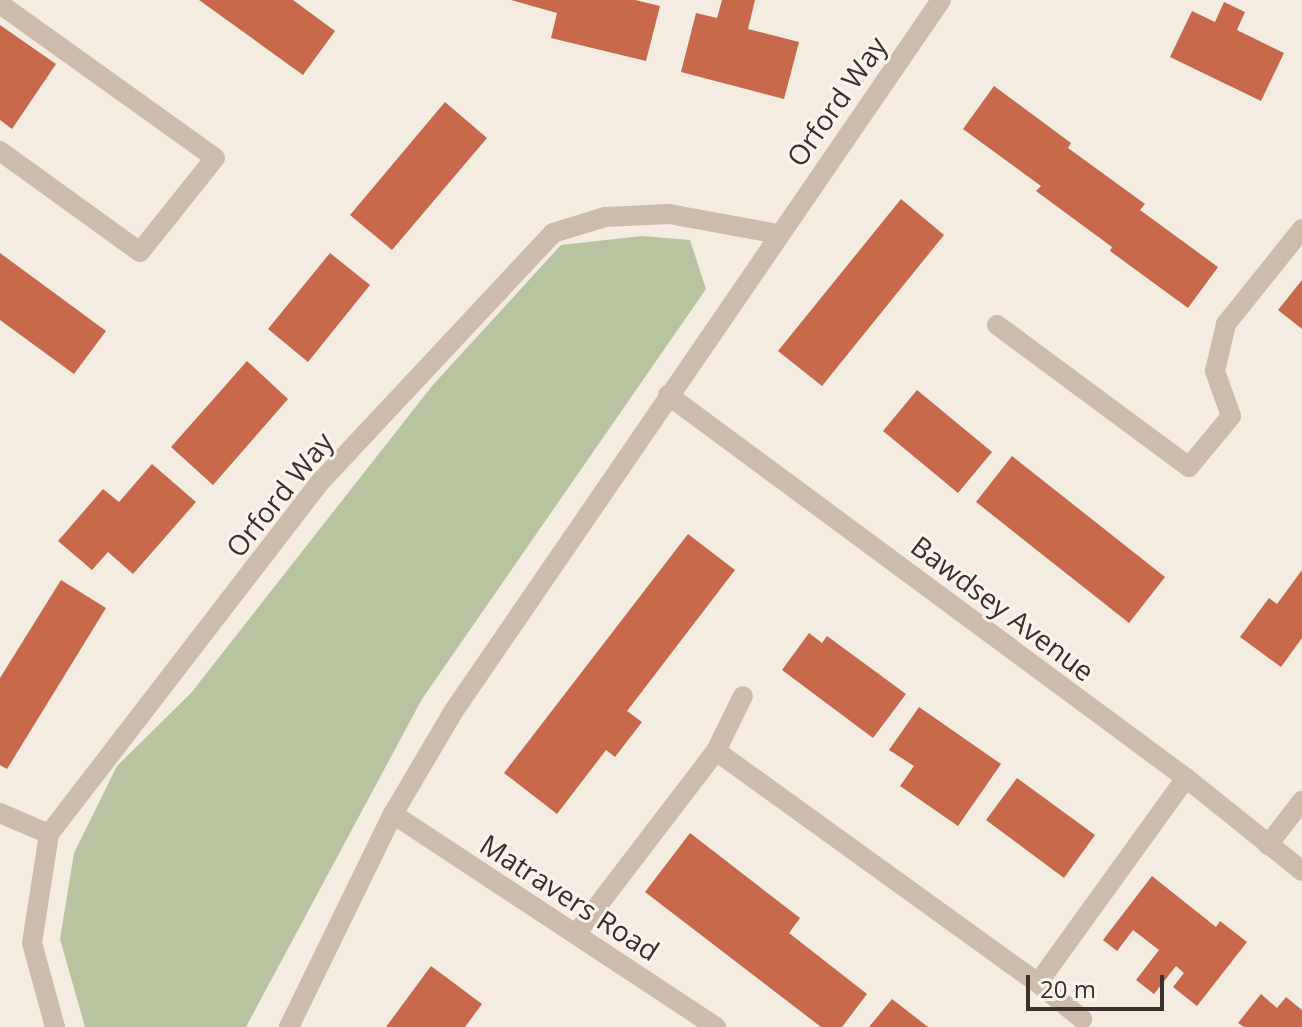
<!DOCTYPE html>
<html>
<head>
<meta charset="utf-8">
<style>
  body { margin:0 }
  #map { position:relative; width:1302px; height:1027px; overflow:hidden; background:#f4ebe1; font-family:"Open Sans",sans-serif }
  div>[style] { position:absolute }
  [style*='--x'] { left:calc(var(--x)*1px); top:calc(var(--y)*1px); width:calc(var(--w)*1px); rotate:calc(var(--a)*1deg) }
  .green>* { inset:0; background:#b8c4a0 }
  .building>* { inset:0; background:#c8694b }
  .minor>* { height:20px; margin:-10px; padding:0 10px; transform-origin:10px; border-radius:10px; background:#cdbbac }
  span { translate:-50% -50%; white-space:nowrap; text-align:center; line-height:1.15; -webkit-text-stroke:6px #fbf5ee; paint-order:stroke }
  .street-label { font-size:28px; color:#3b302b }
  .scale { position:absolute; left:1026px; top:975px; width:138px; height:36px; box-sizing:border-box; border:4px solid #3b302b; border-top:0; padding-left:10px; font-size:24px; line-height:28px; white-space:nowrap; color:#3b302b; -webkit-text-stroke:6px #fbf5ee; paint-order:stroke }
</style>
</head>
<body>
<div id="map">
  <div class="green">
    <div style="clip-path:polygon(642px 236px,690px 240px,706px 289px,422px 699px,246px 1027px,85px 1027px,60px 939px,74px 853px,117px 766px,191px 693px,432px 386px,561px 245px)"></div>
  </div>
  <div class="building">
    <div style="clip-path:polygon(199px 0,293px 0,335px 31px,303px 75px)"></div>
    <div style="clip-path:polygon(511px 0,635px 0,660px 6px,646px 61px,551px 38px,557px 13px)"></div>
    <div style="clip-path:polygon(722px 0,755px 0,748px 29px,799px 42px,784px 99px,681px 72px,696px 13px,717px 18px)"></div>
    <div style="clip-path:polygon(1224px 2px,1245px 12px,1237px 30px,1284px 53px,1261px 101px,1170px 57px,1192px 11px,1215px 22px)"></div>
    <div style="clip-path:polygon(0 25px,56px 64px,12px 129px,0 120px)"></div>
    <div style="clip-path:polygon(994px 86px,1071px 143px,1068px 148px,1145px 204px,1140px 210px,1218px 267px,1188px 308px,1110px 251px,1112px 247px,1036px 191px,1041px 186px,963px 129px)"></div>
    <div style="clip-path:polygon(445px 102px,487px 138px,392px 250px,350px 215px)"></div>
    <div style="clip-path:polygon(901px 199px,944px 235px,822px 386px,778px 351px)"></div>
    <div style="clip-path:polygon(0 253px,106px 331px,74px 374px,0 320px)"></div>
    <div style="clip-path:polygon(330px 253px,370px 285px,308px 362px,268px 329px)"></div>
    <div style="clip-path:polygon(1302px 280px,1302px 329px,1278px 310px)"></div>
    <div style="clip-path:polygon(247px 361px,288px 399px,213px 485px,171px 447px)"></div>
    <div style="clip-path:polygon(917px 390px,992px 452px,958px 493px,883px 431px)"></div>
    <div style="clip-path:polygon(1012px 456px,1165px 577px,1129px 623px,976px 502px)"></div>
    <div style="clip-path:polygon(152px 464px,196px 502px,133px 574px,108px 552px,92px 570px,58px 541px,103px 489px,119px 502px)"></div>
    <div style="clip-path:polygon(688px 534px,735px 570px,627px 711px,642px 722px,615px 757px,606px 750px,557px 814px,504px 773px)"></div>
    <div style="clip-path:polygon(1302px 570px,1302px 638px,1281px 667px,1240px 637px,1269px 598px,1277px 604px)"></div>
    <div style="clip-path:polygon(61px 580px,106px 608px,7px 769px,0 765px,0 678px)"></div>
    <div style="clip-path:polygon(809px 633px,822px 643px,827px 636px,906px 694px,873px 738px,782px 670px)"></div>
    <div style="clip-path:polygon(919px 707px,1001px 764px,958px 826px,900px 786px,914px 766px,889px 750px)"></div>
    <div style="clip-path:polygon(1017px 778px,1095px 835px,1064px 878px,986px 820px)"></div>
    <div style="clip-path:polygon(690px 833px,800px 918px,789px 933px,867px 994px,842px 1027px,821px 1027px,645px 892px)"></div>
    <div style="clip-path:polygon(1152px 876px,1216px 927px,1220px 921px,1247px 942px,1197px 1006px,1173px 987px,1184px 973px,1176px 966px,1154px 994px,1136px 980px,1159px 950px,1133px 930px,1117px 951px,1103px 940px)"></div>
    <div style="clip-path:polygon(431px 966px,482px 1004px,465px 1027px,386px 1027px)"></div>
    <div style="clip-path:polygon(1261px 994px,1277px 1008px,1286px 997px,1302px 1010px,1302px 1027px,1244px 1027px,1238px 1023px)"></div>
    <div style="clip-path:polygon(892px 999px,928px 1027px,869px 1027px)"></div>
  </div>
  <div class="minor">
    <div style="--x:0;--y:4;--w:264;--a:35.6"></div>
    <div style="--x:215;--y:158;--w:120;--a:128.6"></div>
    <div style="--x:140;--y:252;--w:173;--a:-144.2"></div>
    <div style="--x:997;--y:325;--w:239;--a:36.5"></div>
    <div style="--x:1189;--y:467;--w:66;--a:-50.5"></div>
    <div style="--x:1231;--y:416;--w:48;--a:-109.6"></div>
    <div style="--x:1215;--y:371;--w:48;--a:-76.8"></div>
    <div style="--x:1226;--y:324;--w:122;--a:-51.3"></div>
    <div style="--x:668;--y:395;--w:644;--a:36.48"></div>
    <div style="--x:1186;--y:778;--w:149;--a:38.7"></div>
    <div style="--x:716;--y:751;--w:397;--a:35.8"></div>
    <div style="--x:1038;--y:983;--w:57;--a:39.3"></div>
    <div style="--x:0;--y:813;--w:53;--a:23.2"></div>
    <div style="--x:393;--y:814;--w:387;--a:33.4"></div>
    <div style="--x:1268;--y:845;--w:56;--a:-52.3"></div>
    <div style="--x:576;--y:934;--w:230;--a:-52.6"></div>
    <div style="--x:716;--y:751;--w:61;--a:-63.9"></div>
    <div style="--x:1038;--y:983;--w:253;--a:-54.2"></div>
    <div style="--x:55;--y:1027;--w:87;--a:-105.3"></div>
    <div style="--x:32;--y:943;--w:110;--a:-81.1"></div>
    <div style="--x:49;--y:834;--w:447;--a:-52.4"></div>
    <div style="--x:322;--y:480;--w:338;--a:-46.9"></div>
    <div style="--x:553;--y:233;--w:54;--a:-17.1"></div>
    <div style="--x:605;--y:217;--w:64;--a:-2.7"></div>
    <div style="--x:669;--y:214;--w:111;--a:10.4"></div>
    <div style="--x:289;--y:1027;--w:237;--a:-64"></div>
    <div style="--x:393;--y:814;--w:118;--a:-59.5"></div>
    <div style="--x:453;--y:712;--w:863;--a:-55.57"></div>
  </div>
  <div class="street-label">
    <span style="left:836px;top:101px;rotate:-55deg">Orford Way</span>
    <span style="left:279px;top:494px;rotate:-51deg">Orford Way</span>
    <span style="left:1003px;top:608px;rotate:37deg">Bawdsey Avenue</span>
    <span style="left:570px;top:897px;rotate:33deg">Matravers Road</span>
  </div>
  <div class="scale">20 m</div>
</div>
</body>
</html>
